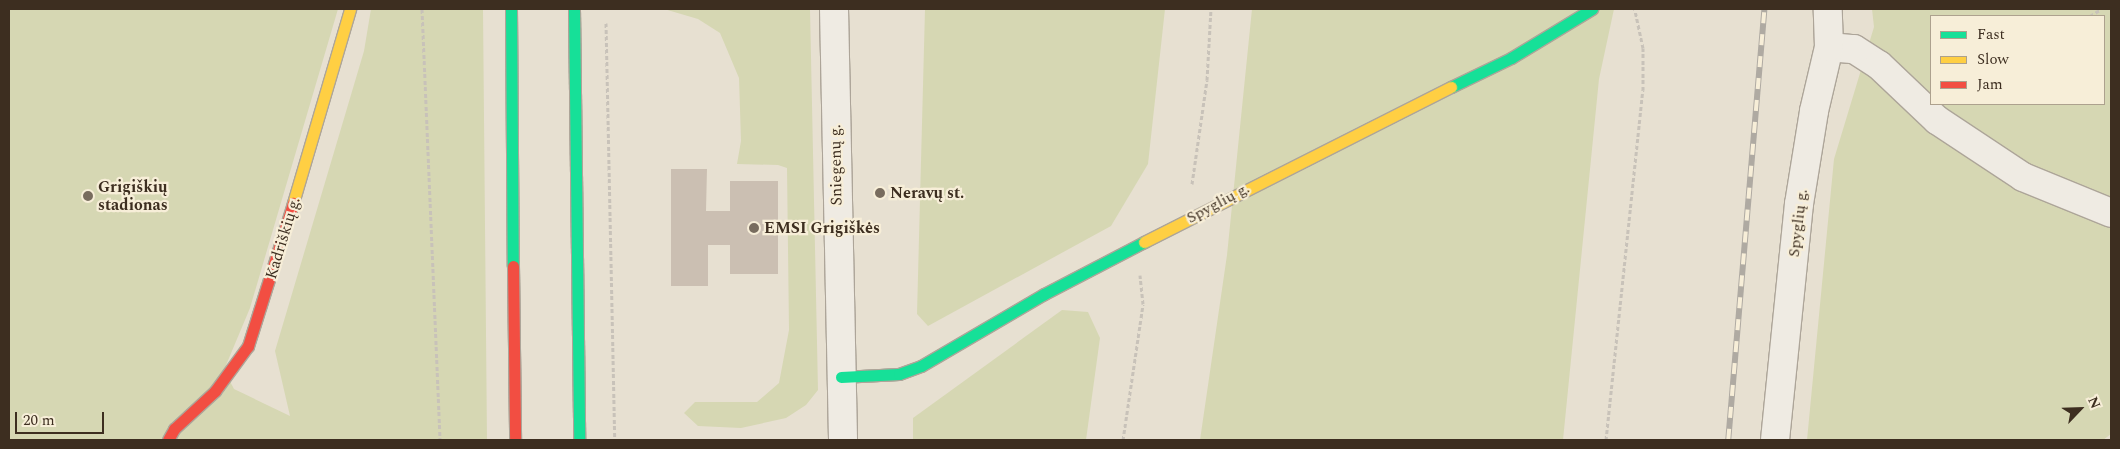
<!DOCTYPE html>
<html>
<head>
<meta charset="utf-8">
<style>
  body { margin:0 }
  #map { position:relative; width:2120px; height:449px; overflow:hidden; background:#e7e0d1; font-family:Spectral,serif }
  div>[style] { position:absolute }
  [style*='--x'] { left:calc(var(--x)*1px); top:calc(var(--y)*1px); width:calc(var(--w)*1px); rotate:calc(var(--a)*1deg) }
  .green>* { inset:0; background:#d6d7b3 }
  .building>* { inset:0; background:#cbbfb2 }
  .path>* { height:3px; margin-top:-1.5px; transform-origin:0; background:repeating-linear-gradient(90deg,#c8c2b9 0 4px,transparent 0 6.5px) }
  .roads { filter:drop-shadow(1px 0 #ada599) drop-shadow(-1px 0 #ada599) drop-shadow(0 1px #ada599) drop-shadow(0 -1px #ada599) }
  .street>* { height:28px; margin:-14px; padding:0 14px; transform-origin:14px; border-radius:14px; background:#efebe3 }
  .fast>* { height:11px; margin:-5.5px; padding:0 5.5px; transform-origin:5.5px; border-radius:5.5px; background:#16e098 }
  .slow>* { height:11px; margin:-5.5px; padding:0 5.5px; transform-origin:5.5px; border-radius:5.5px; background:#ffcf43 }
  .jam>* { height:11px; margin:-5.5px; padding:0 5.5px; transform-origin:5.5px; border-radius:5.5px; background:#f24e42 }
  .rail>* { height:5.5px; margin-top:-2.75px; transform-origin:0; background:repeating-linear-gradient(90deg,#f7eed8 0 11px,#afaaa2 0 22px); box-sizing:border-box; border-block:1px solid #afaaa2 }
  .dots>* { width:14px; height:14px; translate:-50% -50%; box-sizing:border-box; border:2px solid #f7eed8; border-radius:50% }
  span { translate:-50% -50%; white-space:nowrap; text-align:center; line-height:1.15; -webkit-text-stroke:4.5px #f7eed8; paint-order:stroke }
  .street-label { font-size:16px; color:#3d2e20 }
  .poi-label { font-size:16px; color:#3d2e20; font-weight:700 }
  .left { translate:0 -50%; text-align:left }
  .frame { position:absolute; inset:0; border:10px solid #3d2e20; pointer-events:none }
  .legend { position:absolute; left:1930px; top:15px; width:175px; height:90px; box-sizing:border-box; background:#f7eed8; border:1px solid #ada18e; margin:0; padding:6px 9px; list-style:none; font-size:15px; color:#3d2e20 }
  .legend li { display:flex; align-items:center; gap:10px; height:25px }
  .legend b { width:25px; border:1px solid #ada18e }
  .north { position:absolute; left:2055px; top:384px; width:50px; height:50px; -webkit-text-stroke:4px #f7eed8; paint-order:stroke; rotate:66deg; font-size:14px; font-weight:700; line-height:20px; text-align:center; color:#3d2e20 }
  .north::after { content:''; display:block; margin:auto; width:18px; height:22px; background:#3d2e20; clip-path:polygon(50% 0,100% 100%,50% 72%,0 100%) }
  .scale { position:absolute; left:15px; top:412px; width:89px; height:22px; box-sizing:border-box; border:2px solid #3d2e20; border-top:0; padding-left:6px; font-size:15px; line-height:18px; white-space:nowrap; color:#3d2e20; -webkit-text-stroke:4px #f7eed8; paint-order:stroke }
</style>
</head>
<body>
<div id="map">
  <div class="green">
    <div style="clip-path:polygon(9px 9px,338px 9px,250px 308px,224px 370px,234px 389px,290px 416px,275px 351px,364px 51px,371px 9px,483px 9px,487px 440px,9px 440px)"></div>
    <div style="clip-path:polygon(664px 9px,810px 9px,818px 390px,806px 405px,786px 418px,741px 428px,698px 426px,684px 413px,695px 402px,757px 402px,779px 383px,789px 330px,787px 168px,778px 165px,737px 164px,741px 141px,739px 78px,720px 33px,698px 19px)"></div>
    <div style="clip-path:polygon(925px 9px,1165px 9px,1148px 164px,1111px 226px,928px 326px,917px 314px)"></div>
    <div style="clip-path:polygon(1252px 9px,1614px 9px,1599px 79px,1563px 440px,1200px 440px,1227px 255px)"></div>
    <div style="clip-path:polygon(evenodd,1872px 9px,2111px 9px,2111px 434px,2103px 440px,1807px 440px,1834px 159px,1874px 27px,1872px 9px,1931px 16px,2104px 16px,2104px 104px,1931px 104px,1931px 16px)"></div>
    <div style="clip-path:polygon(1062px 310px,1088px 312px,1100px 338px,1086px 440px,913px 440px,913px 418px)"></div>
  </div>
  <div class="building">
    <div style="clip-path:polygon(671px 169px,707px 169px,706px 211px,730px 211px,730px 181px,778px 181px,778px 274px,730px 274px,730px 245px,708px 245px,708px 286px,671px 286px)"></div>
  </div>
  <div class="path">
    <div style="--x:422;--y:9;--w:431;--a:87.6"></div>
    <div style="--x:2090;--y:16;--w:13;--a:-32"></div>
    <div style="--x:606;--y:23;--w:417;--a:88.8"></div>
    <div style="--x:1192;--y:184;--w:105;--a:-81.8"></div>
    <div style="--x:1207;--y:80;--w:71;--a:-86.8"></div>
    <div style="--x:1123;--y:440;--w:137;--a:-81.6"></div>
    <div style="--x:1143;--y:304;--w:29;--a:-96"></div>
    <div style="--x:1606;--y:440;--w:352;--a:-84"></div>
    <div style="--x:1643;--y:90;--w:42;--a:-90"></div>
    <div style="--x:1643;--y:48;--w:40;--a:-102"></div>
  </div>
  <div class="roads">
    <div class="street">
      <div style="--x:834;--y:9;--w:431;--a:88.8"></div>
      <div style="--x:1829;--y:47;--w:25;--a:5"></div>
      <div style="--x:1854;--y:49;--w:30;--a:33"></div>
      <div style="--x:1879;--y:65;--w:80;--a:43.5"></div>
      <div style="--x:1937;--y:120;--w:103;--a:33.5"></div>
      <div style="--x:2023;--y:177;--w:95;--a:22.2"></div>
      <div style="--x:1775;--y:440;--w:237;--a:-84.2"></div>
      <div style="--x:1799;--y:204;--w:94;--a:-80.8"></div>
      <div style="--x:1814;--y:111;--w:66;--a:-76.8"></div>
      <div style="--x:1829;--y:47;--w:38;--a:-92"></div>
    </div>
    <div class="fast">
      <div style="--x:511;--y:9;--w:257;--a:89.6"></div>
      <div style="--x:574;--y:9;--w:431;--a:89.3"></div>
      <div style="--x:1451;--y:87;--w:67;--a:-25.8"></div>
      <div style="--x:1511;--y:58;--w:95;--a:-31.2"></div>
      <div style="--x:841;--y:377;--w:58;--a:-3"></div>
      <div style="--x:899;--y:374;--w:23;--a:-20"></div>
      <div style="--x:921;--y:366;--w:143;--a:-30.3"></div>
      <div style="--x:1044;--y:294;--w:113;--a:-27.5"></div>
    </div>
    <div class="slow">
      <div style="--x:293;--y:203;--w:202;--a:-73.6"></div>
      <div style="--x:1144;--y:242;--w:344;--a:-26.8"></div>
    </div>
    <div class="jam">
      <div style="--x:513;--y:266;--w:174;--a:89.3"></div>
      <div style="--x:168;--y:440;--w:13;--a:-61"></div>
      <div style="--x:174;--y:429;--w:56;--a:-42.8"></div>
      <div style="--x:215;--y:391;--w:56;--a:-53.7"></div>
      <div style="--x:248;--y:346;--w:150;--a:-72.5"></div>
    </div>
  </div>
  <div class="rail">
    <div style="--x:1728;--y:440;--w:433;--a:-85.2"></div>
  </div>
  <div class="dots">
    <div style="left:880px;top:193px;background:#786c5e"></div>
    <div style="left:88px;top:196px;background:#786c5e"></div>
    <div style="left:754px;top:228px;background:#786c5e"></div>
  </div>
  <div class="street-label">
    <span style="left:836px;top:165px;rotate:-91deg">Sniegenų g.</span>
    <span style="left:1218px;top:203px;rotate:-28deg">Spyglių g.</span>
    <span style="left:1798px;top:223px;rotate:-83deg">Spyglių g.</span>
    <span style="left:283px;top:238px;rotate:-73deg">Kadriškių g.</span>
  </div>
  <div class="poi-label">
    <span class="left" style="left:98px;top:196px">Grigiškių<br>stadionas</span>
    <span class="left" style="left:890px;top:193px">Neravų st.</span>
    <span class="left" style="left:764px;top:228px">EMSI Grigiškės</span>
  </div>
  <div class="frame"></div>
  <ul class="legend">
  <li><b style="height:6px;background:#16e098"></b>Fast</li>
  <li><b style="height:6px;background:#ffcf43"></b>Slow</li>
  <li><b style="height:6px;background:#f24e42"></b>Jam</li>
  </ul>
  <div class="north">N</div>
  <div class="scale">20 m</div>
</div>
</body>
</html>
